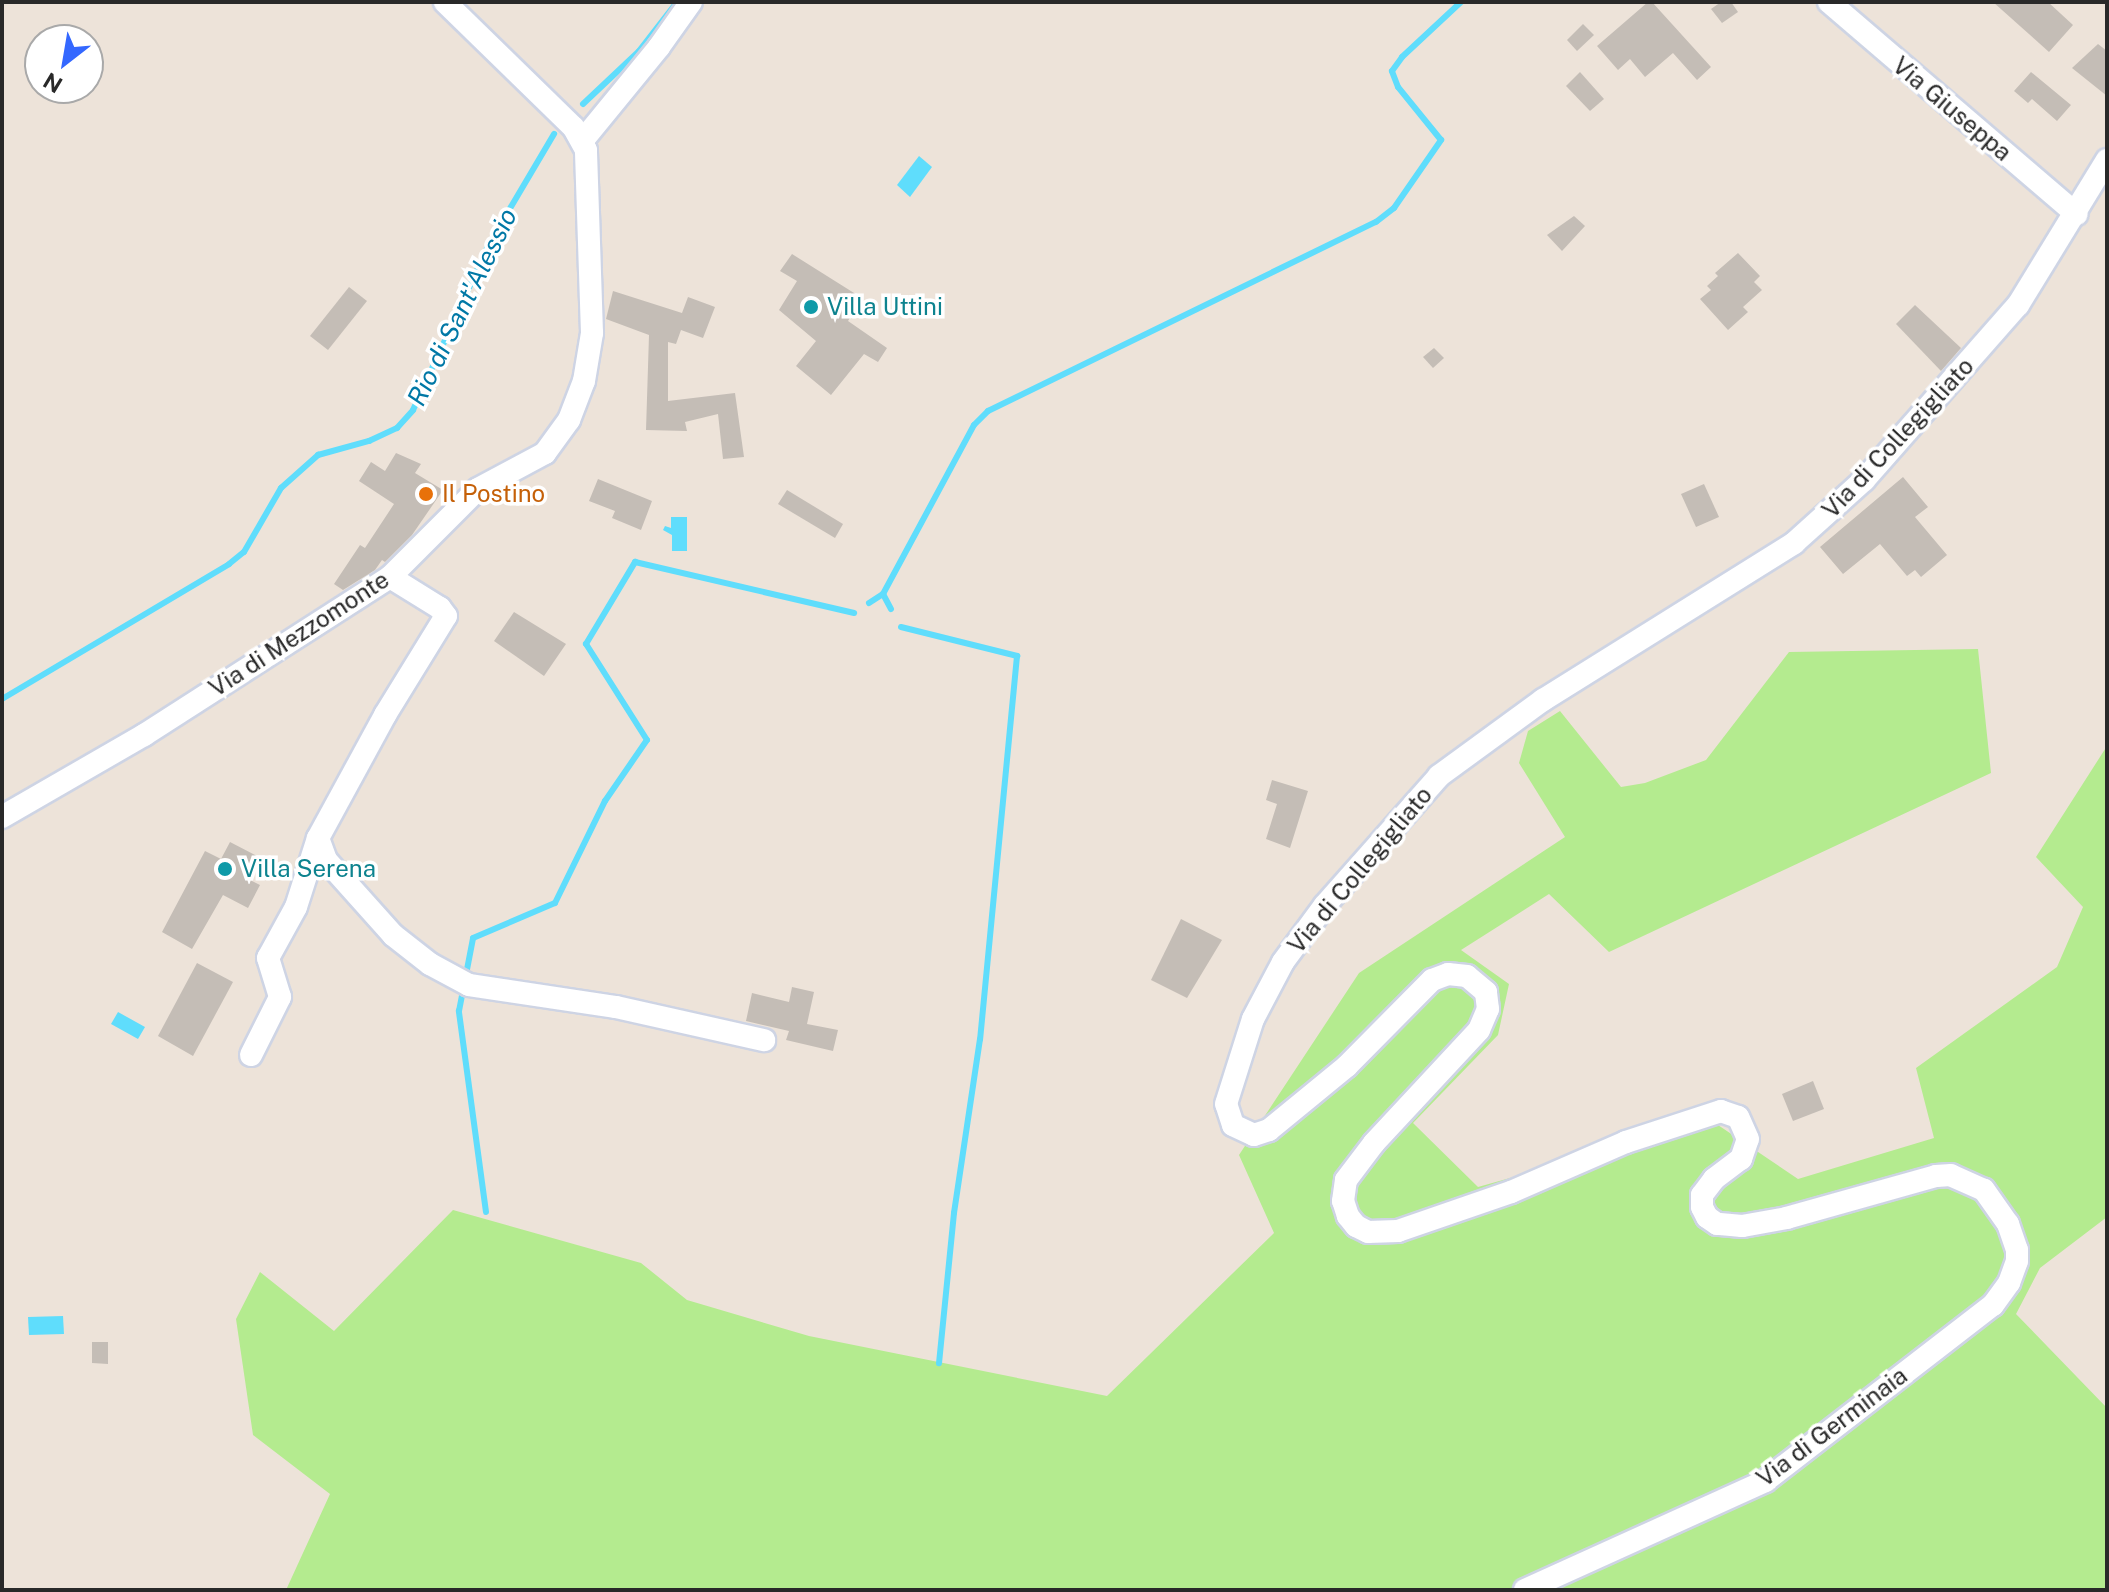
<!DOCTYPE html>
<html>
<head>
<meta charset="utf-8">
<style>
  body { margin:0 }
  #map { position:relative; width:2109px; height:1592px; overflow:hidden; background:#ede3d9; font-family:"Public Sans",sans-serif }
  div>[style] { position:absolute }
  [style*='--x'] { left:calc(var(--x)*1px); top:calc(var(--y)*1px); width:calc(var(--w)*1px); rotate:calc(var(--a)*1deg) }
  .green>* { inset:0; background:#b4eb8f }
  .water>* { inset:0; background:#5fddfc }
  .stream>* { height:6px; margin:-3px; padding:0 3px; transform-origin:3px; border-radius:3px; background:#5fddfc }
  .building>* { inset:0; background:#c4bdb6 }
  .roads { filter:drop-shadow(2px 0 #ced4e4) drop-shadow(-2px 0 #ced4e4) drop-shadow(0 2px #ced4e4) drop-shadow(0 -2px #ced4e4) }
  .minor>* { height:22px; margin:-11px; padding:0 11px; transform-origin:11px; border-radius:11px; background:#fff }
  .dots>* { width:22px; height:22px; translate:-50% -50%; box-sizing:border-box; border:4px solid #fff; border-radius:50% }
  span { translate:-50% -50%; white-space:nowrap; text-align:center; line-height:1.15; -webkit-text-stroke:7px #fff; paint-order:stroke }
  .street-label { font-size:24px; color:#292929 }
  .culture-label { font-size:24px; color:#0d838f }
  .left { translate:0 -50%; text-align:left }
  .food-label { font-size:24px; color:#c56008 }
  .water-label { font-size:26px; color:#0078a6; font-style:italic }
  .frame { position:absolute; inset:0; border:4px solid #292929; pointer-events:none }
  .north { position:absolute; left:24px; top:24px; width:80px; height:80px; box-sizing:border-box; background:#fff; border:2px solid #a9a9a9; border-radius:50%; rotate:211deg; font-size:22px; font-weight:700; line-height:32px; text-align:center; color:#292929 }
  .north::after { content:''; display:block; margin:auto; width:28px; height:36px; background:#3468ff; clip-path:polygon(50% 0,100% 100%,50% 72%,0 100%) }
</style>
</head>
<body>
<div id="map">
  <div class="green">
    <div style="clip-path:polygon(1978px 649px,1991px 773px,1609px 952px,1549px 894px,1461px 950px,1509px 984px,1498px 1035px,1413px 1123px,1478px 1187px,1712px 1121px,1798px 1179px,1934px 1138px,1916px 1068px,2057px 967px,2083px 907px,2036px 857px,2107px 746px,2107px 1217px,2040px 1268px,2016px 1314px,2107px 1408px,2107px 1590px,286px 1590px,330px 1494px,253px 1435px,236px 1319px,260px 1272px,334px 1331px,453px 1210px,641px 1263px,687px 1300px,809px 1336px,1107px 1396px,1274px 1233px,1239px 1155px,1359px 973px,1565px 837px,1519px 763px,1528px 731px,1560px 711px,1621px 787px,1645px 783px,1706px 760px,1789px 652px)"></div>
  </div>
  <div class="water">
    <div style="clip-path:polygon(919px 156px,932px 167px,910px 197px,897px 185px)"></div>
    <div style="clip-path:polygon(671px 517px,687px 517px,687px 551px,672px 551px,672px 535px,663px 530px,665px 526px,671px 528px)"></div>
    <div style="clip-path:polygon(118px 1012px,145px 1027px,138px 1039px,111px 1024px)"></div>
    <div style="clip-path:polygon(63px 1316px,64px 1334px,29px 1335px,28px 1317px)"></div>
  </div>
  <div class="stream">
    <div style="--x:583;--y:104;--w:77;--a:-43.4"></div>
    <div style="--x:639;--y:51;--w:62;--a:-52.2"></div>
    <div style="--x:883;--y:594;--w:17;--a:62"></div>
    <div style="--x:869;--y:603;--w:17;--a:-33"></div>
    <div style="--x:883;--y:594;--w:192;--a:-61.7"></div>
    <div style="--x:974;--y:425;--w:20;--a:-45"></div>
    <div style="--x:988;--y:411;--w:432;--a:-26"></div>
    <div style="--x:1376;--y:222;--w:23;--a:-38"></div>
    <div style="--x:1394;--y:208;--w:83;--a:-55.3"></div>
    <div style="--x:1441;--y:140;--w:68;--a:-129.1"></div>
    <div style="--x:1398;--y:87;--w:17;--a:-111"></div>
    <div style="--x:1392;--y:71;--w:17;--a:-54"></div>
    <div style="--x:1402;--y:57;--w:81;--a:-43"></div>
    <div style="--x:901;--y:627;--w:120;--a:14"></div>
    <div style="--x:1017;--y:656;--w:385;--a:95.5"></div>
    <div style="--x:980;--y:1039;--w:176;--a:98.5"></div>
    <div style="--x:954;--y:1213;--w:151;--a:95.7"></div>
    <div style="--x:2;--y:699;--w:264;--a:-30.7"></div>
    <div style="--x:229;--y:564;--w:19;--a:-39"></div>
    <div style="--x:244;--y:552;--w:74;--a:-60"></div>
    <div style="--x:281;--y:488;--w:50;--a:-41.7"></div>
    <div style="--x:318;--y:455;--w:53;--a:-15.4"></div>
    <div style="--x:369;--y:441;--w:31;--a:-25"></div>
    <div style="--x:397;--y:428;--w:24;--a:-48"></div>
    <div style="--x:413;--y:410;--w:183;--a:-65.4"></div>
    <div style="--x:489;--y:244;--w:128;--a:-59.4"></div>
    <div style="--x:486;--y:1212;--w:203;--a:-97.7"></div>
    <div style="--x:459;--y:1011;--w:74;--a:-79.1"></div>
    <div style="--x:473;--y:938;--w:89;--a:-23.1"></div>
    <div style="--x:555;--y:903;--w:114;--a:-63.9"></div>
    <div style="--x:605;--y:801;--w:74;--a:-55.5"></div>
    <div style="--x:647;--y:740;--w:114;--a:-122.4"></div>
    <div style="--x:586;--y:644;--w:96;--a:-59.1"></div>
    <div style="--x:635;--y:562;--w:225;--a:13.1"></div>
  </div>
  <div class="building">
    <div style="clip-path:polygon(1648px 2px,1652px 2px,1711px 67px,1697px 80px,1673px 53px,1645px 77px,1630px 59px,1618px 70px,1597px 46px)"></div>
    <div style="clip-path:polygon(1721px 2px,1731px 2px,1738px 12px,1722px 23px,1711px 9px)"></div>
    <div style="clip-path:polygon(1993px 2px,2048px 2px,2073px 25px,2049px 52px)"></div>
    <div style="clip-path:polygon(1583px 24px,1594px 35px,1577px 51px,1567px 40px)"></div>
    <div style="clip-path:polygon(2098px 44px,2107px 51px,2107px 96px,2072px 68px)"></div>
    <div style="clip-path:polygon(1580px 72px,1604px 99px,1590px 111px,1566px 86px)"></div>
    <div style="clip-path:polygon(2031px 72px,2071px 105px,2057px 121px,2032px 99px,2028px 103px,2014px 91px)"></div>
    <div style="clip-path:polygon(1574px 216px,1585px 226px,1562px 251px,1547px 235px)"></div>
    <div style="clip-path:polygon(1738px 253px,1760px 276px,1754px 282px,1762px 290px,1743px 307px,1748px 312px,1728px 330px,1700px 299px,1711px 290px,1707px 286px,1718px 276px,1715px 273px)"></div>
    <div style="clip-path:polygon(792px 254px,862px 298px,848px 321px,887px 348px,878px 362px,864px 354px,831px 395px,796px 366px,816px 341px,779px 310px,797px 281px,780px 271px)"></div>
    <div style="clip-path:polygon(349px 287px,367px 301px,328px 350px,310px 336px)"></div>
    <div style="clip-path:polygon(613px 291px,682px 313px,688px 297px,715px 307px,703px 338px,681px 330px,676px 344px,668px 342px,668px 401px,735px 393px,744px 457px,723px 459px,718px 414px,685px 422px,687px 431px,646px 430px,649px 335px,606px 319px)"></div>
    <div style="clip-path:polygon(1915px 305px,1961px 348px,1941px 371px,1896px 324px)"></div>
    <div style="clip-path:polygon(1434px 348px,1444px 358px,1433px 368px,1423px 357px)"></div>
    <div style="clip-path:polygon(396px 453px,421px 464px,415px 473px,443px 490px,412px 535px,385px 562px,382px 560px,375px 570px,343px 590px,334px 584px,360px 545px,365px 548px,394px 504px,359px 481px,371px 462px,385px 471px)"></div>
    <div style="clip-path:polygon(1903px 477px,1928px 507px,1915px 517px,1947px 555px,1921px 577px,1915px 570px,1907px 576px,1880px 544px,1843px 574px,1820px 547px)"></div>
    <div style="clip-path:polygon(598px 479px,652px 501px,641px 530px,612px 518px,615px 511px,589px 501px)"></div>
    <div style="clip-path:polygon(1704px 484px,1719px 517px,1696px 527px,1681px 494px)"></div>
    <div style="clip-path:polygon(787px 490px,843px 524px,835px 538px,778px 504px)"></div>
    <div style="clip-path:polygon(514px 612px,566px 644px,544px 676px,494px 641px)"></div>
    <div style="clip-path:polygon(1272px 780px,1308px 791px,1290px 848px,1266px 839px,1277px 804px,1266px 800px)"></div>
    <div style="clip-path:polygon(230px 842px,259px 857px,248px 879px,260px 885px,248px 908px,223px 895px,192px 949px,162px 932px,205px 851px,221px 859px)"></div>
    <div style="clip-path:polygon(1181px 919px,1222px 940px,1187px 998px,1151px 980px)"></div>
    <div style="clip-path:polygon(197px 963px,233px 982px,193px 1056px,158px 1036px)"></div>
    <div style="clip-path:polygon(792px 987px,814px 992px,807px 1024px,838px 1030px,833px 1051px,786px 1040px,789px 1031px,746px 1021px,752px 993px,789px 1002px)"></div>
    <div style="clip-path:polygon(1813px 1081px,1824px 1109px,1793px 1121px,1782px 1094px)"></div>
    <div style="clip-path:polygon(92px 1342px,108px 1342px,108px 1364px,92px 1363px)"></div>
  </div>
  <div class="roads">
    <div class="minor">
      <div style="--x:1829;--y:2;--w:326;--a:40.6"></div>
      <div style="--x:583;--y:140;--w:120;--a:-50.7"></div>
      <div style="--x:659;--y:47;--w:55;--a:-54.6"></div>
      <div style="--x:2;--y:817;--w:164;--a:-30"></div>
      <div style="--x:144;--y:735;--w:292;--a:-32.7"></div>
      <div style="--x:390;--y:577;--w:124;--a:-45"></div>
      <div style="--x:478;--y:489;--w:76;--a:-28.2"></div>
      <div style="--x:545;--y:453;--w:41;--a:-54"></div>
      <div style="--x:569;--y:420;--w:42;--a:-69"></div>
      <div style="--x:584;--y:381;--w:49;--a:-80.5"></div>
      <div style="--x:592;--y:333;--w:183;--a:-91.9"></div>
      <div style="--x:586;--y:150;--w:26;--a:-119"></div>
      <div style="--x:573;--y:127;--w:179;--a:-135.7"></div>
      <div style="--x:318;--y:838;--w:23;--a:70"></div>
      <div style="--x:326;--y:860;--w:101;--a:48.2"></div>
      <div style="--x:393;--y:935;--w:47;--a:38.1"></div>
      <div style="--x:430;--y:964;--w:44;--a:28.3"></div>
      <div style="--x:469;--y:985;--w:149;--a:8.5"></div>
      <div style="--x:616;--y:1007;--w:152;--a:12.6"></div>
      <div style="--x:251;--y:1055;--w:65;--a:-63.4"></div>
      <div style="--x:280;--y:997;--w:41;--a:-107.1"></div>
      <div style="--x:268;--y:958;--w:58;--a:-61.2"></div>
      <div style="--x:296;--y:907;--w:72;--a:-72.3"></div>
      <div style="--x:318;--y:838;--w:140;--a:-61.4"></div>
      <div style="--x:385;--y:715;--w:116;--a:-58.4"></div>
      <div style="--x:446;--y:616;--w:10;--a:-127"></div>
      <div style="--x:440;--y:608;--w:59;--a:-148.2"></div>
      <div style="--x:1525;--y:1590;--w:264;--a:-24.4"></div>
      <div style="--x:1765;--y:1481;--w:288;--a:-37.7"></div>
      <div style="--x:1993;--y:1305;--w:27;--a:-54"></div>
      <div style="--x:2009;--y:1283;--w:23;--a:-70"></div>
      <div style="--x:2017;--y:1261;--w:11;--a:-90"></div>
      <div style="--x:2017;--y:1250;--w:28;--a:-109"></div>
      <div style="--x:2008;--y:1224;--w:42;--a:-125.2"></div>
      <div style="--x:1984;--y:1190;--w:36;--a:-156"></div>
      <div style="--x:1951;--y:1175;--w:15;--a:176"></div>
      <div style="--x:1936;--y:1176;--w:155;--a:164.3"></div>
      <div style="--x:1787;--y:1218;--w:46;--a:169.9"></div>
      <div style="--x:1742;--y:1226;--w:25;--a:-175"></div>
      <div style="--x:1717;--y:1224;--w:12;--a:-145"></div>
      <div style="--x:1707;--y:1217;--w:11;--a:-117"></div>
      <div style="--x:1702;--y:1207;--w:12;--a:-90"></div>
      <div style="--x:1702;--y:1195;--w:20;--a:-53"></div>
      <div style="--x:1714;--y:1179;--w:34;--a:-37"></div>
      <div style="--x:1741;--y:1159;--w:21;--a:-71"></div>
      <div style="--x:1748;--y:1139;--w:24;--a:-114"></div>
      <div style="--x:1738;--y:1117;--w:18;--a:-161"></div>
      <div style="--x:1721;--y:1111;--w:100;--a:161.9"></div>
      <div style="--x:1626;--y:1142;--w:125;--a:156.5"></div>
      <div style="--x:1511;--y:1192;--w:120;--a:161"></div>
      <div style="--x:1398;--y:1231;--w:30;--a:178"></div>
      <div style="--x:1368;--y:1232;--w:13;--a:-153"></div>
      <div style="--x:1356;--y:1226;--w:13;--a:-129"></div>
      <div style="--x:1348;--y:1216;--w:16;--a:-108"></div>
      <div style="--x:1343;--y:1201;--w:21;--a:-82"></div>
      <div style="--x:1346;--y:1180;--w:46;--a:-52.9"></div>
      <div style="--x:1374;--y:1143;--w:154;--a:-47.1"></div>
      <div style="--x:1479;--y:1030;--w:23;--a:-67"></div>
      <div style="--x:1488;--y:1009;--w:17;--a:-97"></div>
      <div style="--x:1486;--y:992;--w:25;--a:-140"></div>
      <div style="--x:1467;--y:976;--w:19;--a:-174"></div>
      <div style="--x:1448;--y:974;--w:17;--a:159"></div>
      <div style="--x:1432;--y:980;--w:121;--a:134.7"></div>
      <div style="--x:1347;--y:1066;--w:101;--a:140.6"></div>
      <div style="--x:1269;--y:1130;--w:16;--a:162"></div>
      <div style="--x:1254;--y:1135;--w:23;--a:-155"></div>
      <div style="--x:1233;--y:1125;--w:22;--a:-108"></div>
      <div style="--x:1226;--y:1104;--w:89;--a:-72.4"></div>
      <div style="--x:1253;--y:1019;--w:64;--a:-62.2"></div>
      <div style="--x:1283;--y:962;--w:71;--a:-53.6"></div>
      <div style="--x:1325;--y:905;--w:172;--a:-48.5"></div>
      <div style="--x:1439;--y:776;--w:129;--a:-36.2"></div>
      <div style="--x:1543;--y:700;--w:296;--a:-32"></div>
      <div style="--x:1794;--y:543;--w:94;--a:-42"></div>
      <div style="--x:1864;--y:480;--w:233;--a:-48.7"></div>
      <div style="--x:2018;--y:305;--w:170;--a:-58.5"></div>
    </div>
  </div>
  <div class="dots">
    <div style="left:811px;top:307px;background:#0f9aa8"></div>
    <div style="left:426px;top:494px;background:#e8710a"></div>
    <div style="left:225px;top:869px;background:#0f9aa8"></div>
  </div>
  <div class="street-label">
    <span style="left:1952px;top:109px;rotate:40deg">Via Giuseppa</span>
    <span style="left:1898px;top:438px;rotate:-47deg">Via di Collegigliato</span>
    <span style="left:299px;top:634px;rotate:-33deg">Via di Mezzomonte</span>
    <span style="left:1360px;top:870px;rotate:-50deg">Via di Collegigliato</span>
    <span style="left:1832px;top:1427px;rotate:-37deg">Via di Germinaia</span>
  </div>
  <div class="culture-label">
    <span class="left" style="left:827px;top:307px">Villa Uttini</span>
    <span class="left" style="left:241px;top:869px">Villa Serena</span>
  </div>
  <div class="food-label">
    <span class="left" style="left:442px;top:494px">Il Postino</span>
  </div>
  <div class="water-label">
    <span style="left:462px;top:307px;rotate:-64deg">Rio di Sant'Alessio</span>
  </div>
  <div class="frame"></div>
  <div class="north">N</div>
</div>
</body>
</html>
